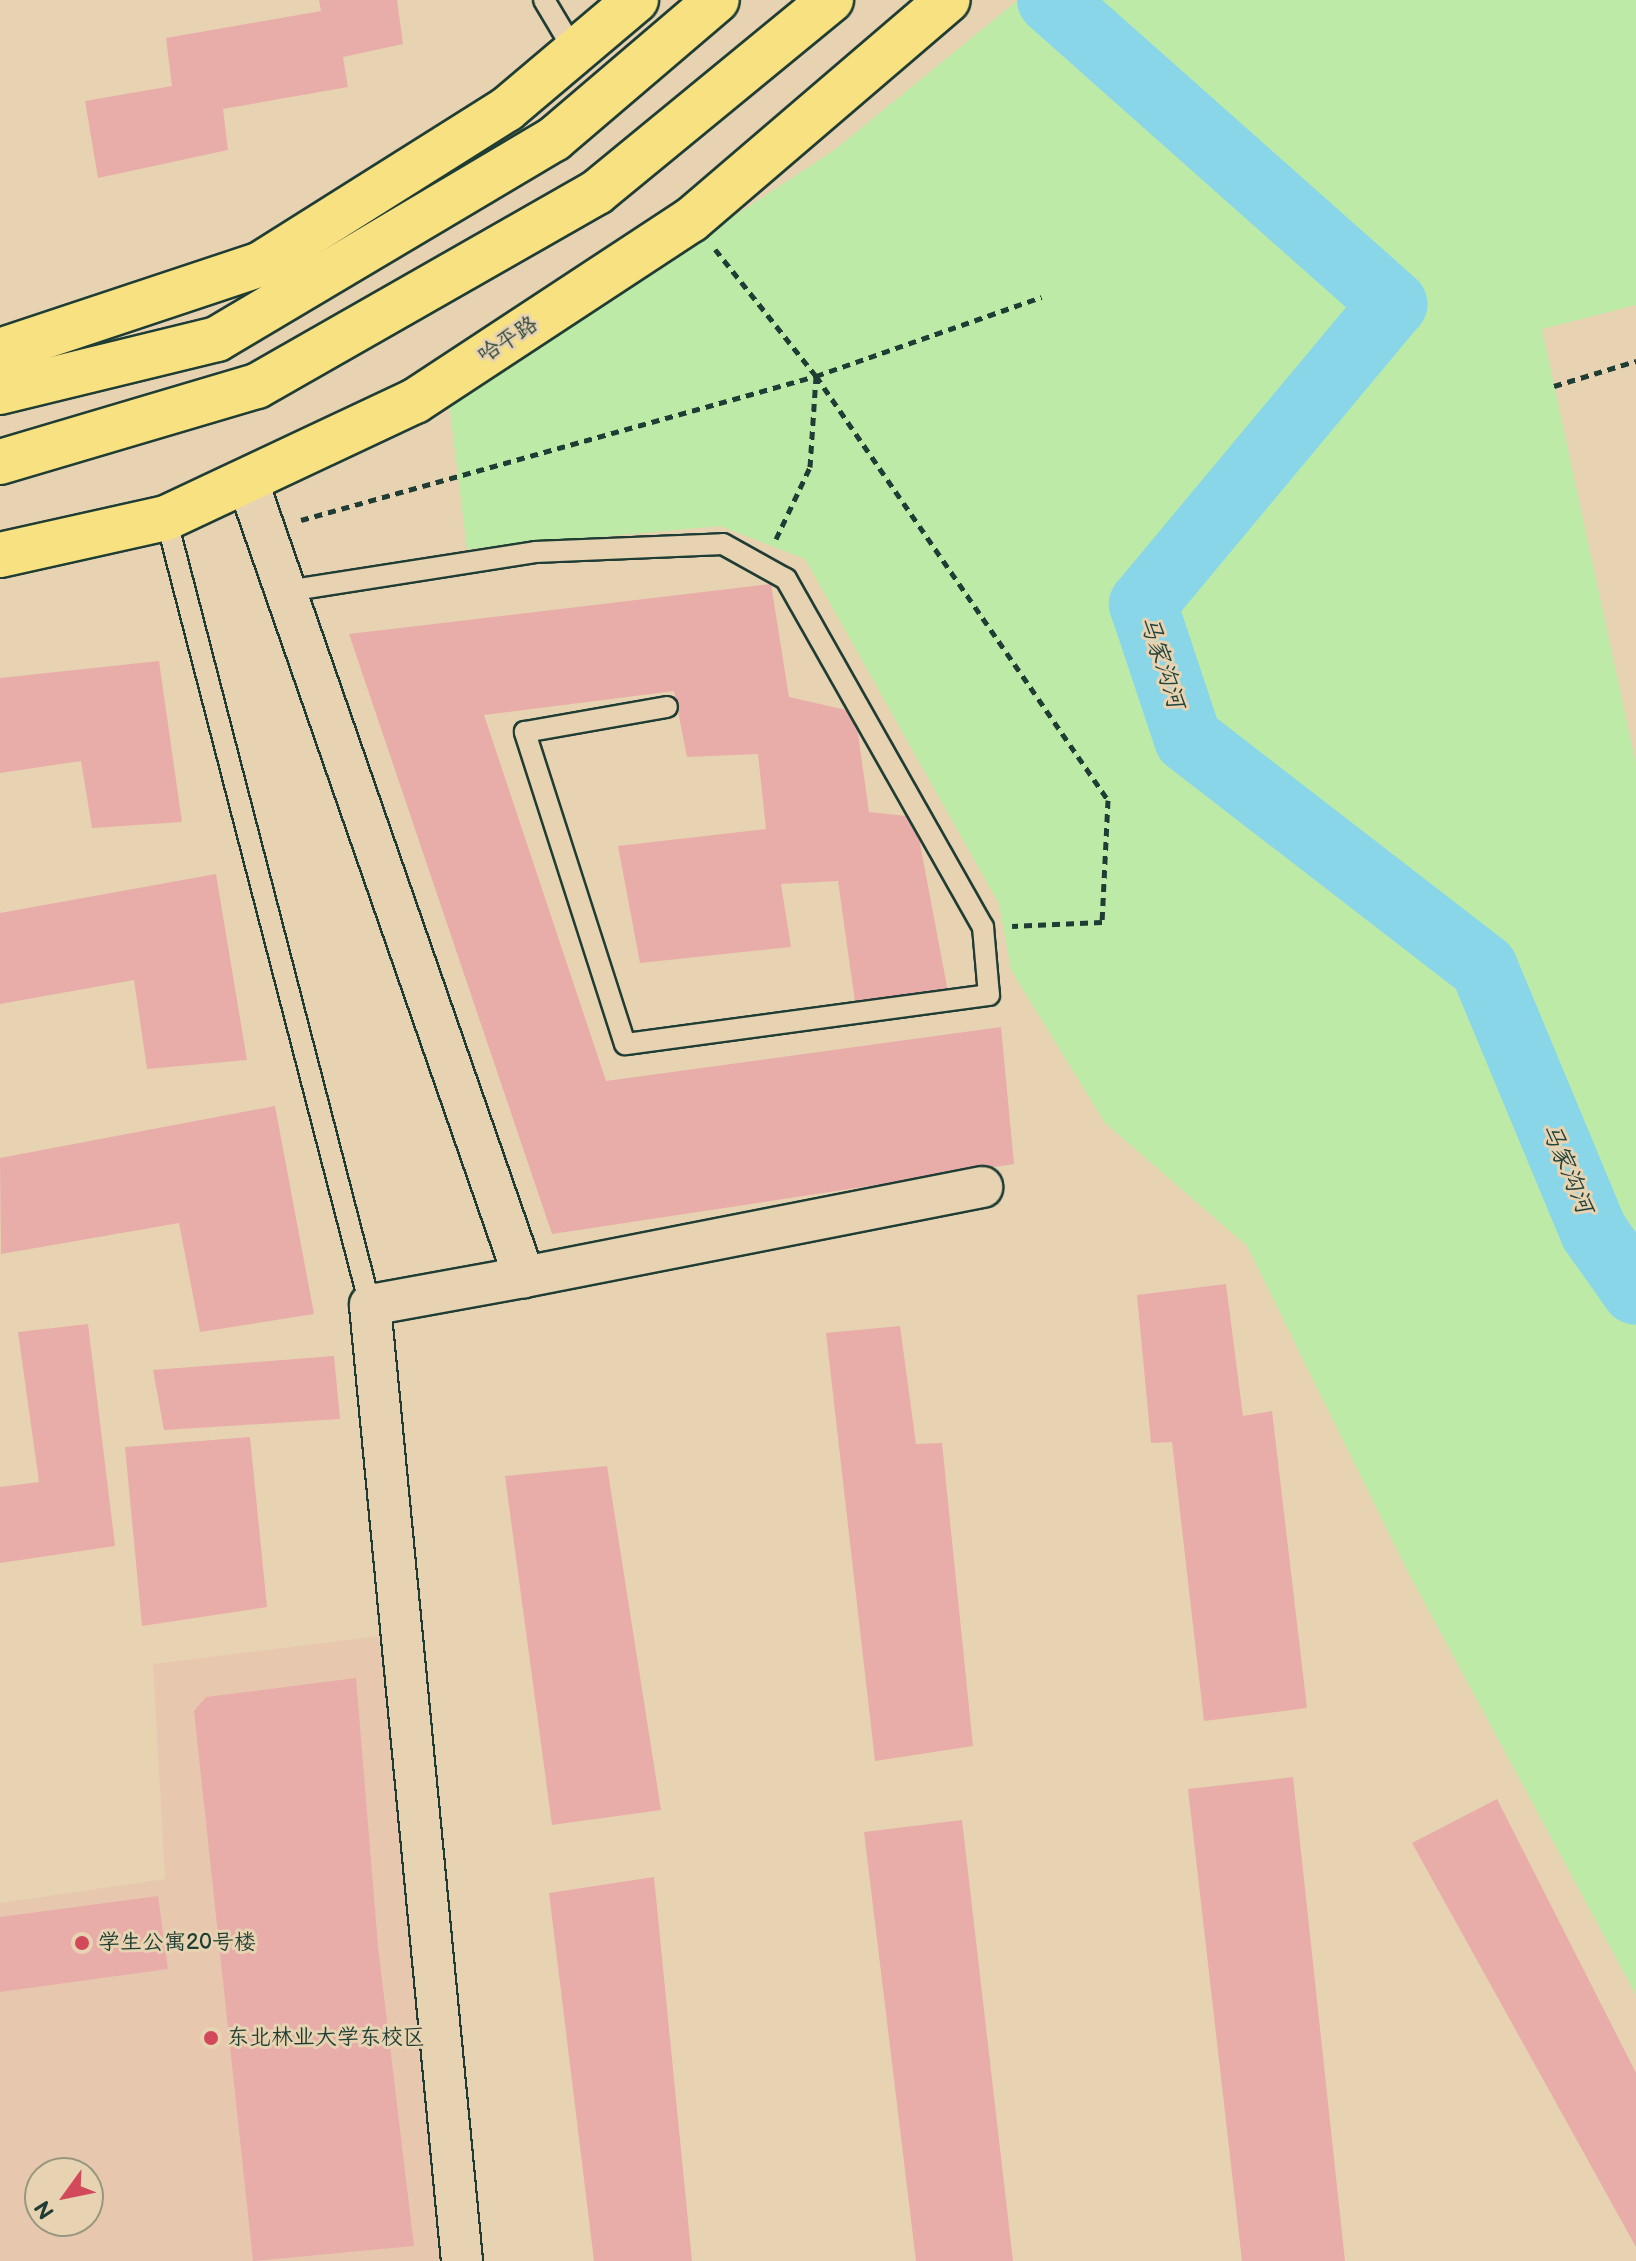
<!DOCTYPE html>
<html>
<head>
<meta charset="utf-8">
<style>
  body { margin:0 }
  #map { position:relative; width:1636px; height:2261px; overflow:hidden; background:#e7d3b1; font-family:"Balsamiq Sans","LXGW WenKai TC",sans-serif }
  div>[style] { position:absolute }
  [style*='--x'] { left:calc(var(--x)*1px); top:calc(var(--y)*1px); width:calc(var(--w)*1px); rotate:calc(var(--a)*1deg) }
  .built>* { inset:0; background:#e7c8af }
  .green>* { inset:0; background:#beeaa8 }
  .river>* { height:68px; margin:-34px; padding:0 34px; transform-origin:34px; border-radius:34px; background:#89d6e8 }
  .building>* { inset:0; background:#e8ada9 }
  .path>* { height:5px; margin-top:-2.5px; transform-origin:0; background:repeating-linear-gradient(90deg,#1f3d34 0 8px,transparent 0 14px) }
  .roads { filter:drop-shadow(2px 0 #1f3d34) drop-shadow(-2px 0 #1f3d34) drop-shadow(0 2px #1f3d34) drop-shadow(0 -2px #1f3d34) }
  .lane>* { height:20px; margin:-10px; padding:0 10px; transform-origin:10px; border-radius:10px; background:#e7d3b1 }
  .street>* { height:40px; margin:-20px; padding:0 20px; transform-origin:20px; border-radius:20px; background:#e7d3b1 }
  .highway>* { height:44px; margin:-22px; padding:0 22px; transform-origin:22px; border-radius:22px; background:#f8e181 }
  .dots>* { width:22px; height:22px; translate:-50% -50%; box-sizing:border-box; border:4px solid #e7d3b1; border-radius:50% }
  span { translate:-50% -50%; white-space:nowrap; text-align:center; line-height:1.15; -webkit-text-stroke:6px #e7d3b1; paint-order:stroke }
  .street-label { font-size:22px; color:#1f3d34 }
  .poi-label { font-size:22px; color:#1f3d34 }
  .left { translate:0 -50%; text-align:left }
  .water-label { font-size:24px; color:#24453d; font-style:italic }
  .north { position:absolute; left:24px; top:2157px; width:80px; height:80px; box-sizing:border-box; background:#e7d3b1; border:2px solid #97977f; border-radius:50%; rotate:237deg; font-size:22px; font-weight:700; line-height:32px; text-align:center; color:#1f3d34 }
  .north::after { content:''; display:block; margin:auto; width:28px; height:36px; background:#d1495b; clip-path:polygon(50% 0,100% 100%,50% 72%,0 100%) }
</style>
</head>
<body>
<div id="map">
  <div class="built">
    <div style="clip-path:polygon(evenodd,379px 1636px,446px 2261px,0 2261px,0 1903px,165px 1879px,153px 1664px,379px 1636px,40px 2173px,88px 2173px,88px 2221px,40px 2221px,40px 2173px)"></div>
  </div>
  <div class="green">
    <div style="clip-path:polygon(1018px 0,1636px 0,1636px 305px,1542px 329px,1636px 764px,1636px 1995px,1408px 1572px,1247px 1246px,1105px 1123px,1011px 970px,999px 904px,805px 559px,720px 526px,467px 549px,449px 403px,833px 151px)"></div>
  </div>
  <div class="river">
    <div style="--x:1051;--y:0;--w:458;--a:41.6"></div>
    <div style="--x:1393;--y:304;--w:391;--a:129.8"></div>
    <div style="--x:1143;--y:604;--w:142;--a:71.6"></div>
    <div style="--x:1188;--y:739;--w:374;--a:37.7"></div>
    <div style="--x:1484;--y:968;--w:286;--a:67.4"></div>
    <div style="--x:1594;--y:1232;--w:72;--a:54.6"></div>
  </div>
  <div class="building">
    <div style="clip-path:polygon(319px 0,397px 0,403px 44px,343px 57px,348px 87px,223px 109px,228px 150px,98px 178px,85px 101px,172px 86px,166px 38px,321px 11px)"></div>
    <div style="clip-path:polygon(771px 584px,789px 697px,855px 712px,869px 812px,915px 817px,948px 992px,855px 1002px,838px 881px,781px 884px,791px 947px,640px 963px,618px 846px,766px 829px,758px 754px,687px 757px,674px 691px,484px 715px,606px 1081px,1001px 1027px,1014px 1164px,552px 1234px,349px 634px)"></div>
    <div style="clip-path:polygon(159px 661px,182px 822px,92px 828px,81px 761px,0 773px,0 678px)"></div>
    <div style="clip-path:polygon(216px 874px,247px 1060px,147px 1069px,134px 980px,0 1004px,0 913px)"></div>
    <div style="clip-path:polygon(275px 1106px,314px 1314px,200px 1332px,179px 1223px,1px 1254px,0 1158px)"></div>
    <div style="clip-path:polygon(1226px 1284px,1243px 1416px,1272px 1411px,1307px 1708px,1204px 1721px,1172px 1442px,1151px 1443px,1137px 1295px)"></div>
    <div style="clip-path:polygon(88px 1324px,115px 1546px,0 1563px,0 1487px,39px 1482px,18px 1332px)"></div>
    <div style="clip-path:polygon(900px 1326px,916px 1444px,942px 1443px,973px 1746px,875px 1761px,826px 1333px)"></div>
    <div style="clip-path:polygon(334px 1356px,340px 1419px,164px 1430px,153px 1370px)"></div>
    <div style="clip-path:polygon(250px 1437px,267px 1607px,142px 1626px,125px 1447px)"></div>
    <div style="clip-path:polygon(607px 1466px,661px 1810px,552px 1825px,505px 1476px)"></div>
    <div style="clip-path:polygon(356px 1678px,378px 1946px,414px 2246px,253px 2261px,194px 1711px,206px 1697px)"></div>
    <div style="clip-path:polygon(1293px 1777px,1345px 2261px,1242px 2261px,1188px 1789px)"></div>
    <div style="clip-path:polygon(1497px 1799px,1636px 2073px,1636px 2247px,1412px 1843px)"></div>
    <div style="clip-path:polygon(962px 1820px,1013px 2261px,916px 2261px,864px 1832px)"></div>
    <div style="clip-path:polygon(654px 1877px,692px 2261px,594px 2261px,549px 1893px)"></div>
    <div style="clip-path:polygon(158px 1896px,168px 1969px,0 1992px,0 1917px)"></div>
  </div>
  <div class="path">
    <div style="--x:816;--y:376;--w:515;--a:55.45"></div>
    <div style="--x:1108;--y:800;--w:122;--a:92.8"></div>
    <div style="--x:1102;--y:922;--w:90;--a:177.5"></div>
    <div style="--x:816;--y:376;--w:239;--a:-19.3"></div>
    <div style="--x:1554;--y:386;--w:86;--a:-17"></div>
    <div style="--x:301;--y:520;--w:535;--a:-15.62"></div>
    <div style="--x:816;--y:376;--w:162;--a:-128.5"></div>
    <div style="--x:776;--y:539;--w:80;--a:-64.7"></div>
    <div style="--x:810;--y:467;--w:90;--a:-86.2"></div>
  </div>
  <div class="roads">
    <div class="lane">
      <div style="--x:544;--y:0;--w:61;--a:59.2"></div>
      <div style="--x:166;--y:518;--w:813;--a:75.47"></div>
      <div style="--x:287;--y:591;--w:251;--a:-8.9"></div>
      <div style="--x:535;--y:552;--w:188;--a:-2.4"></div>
      <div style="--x:723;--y:544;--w:72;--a:29.1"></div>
      <div style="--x:786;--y:579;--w:400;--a:60.5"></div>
      <div style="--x:983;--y:927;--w:68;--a:85"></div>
      <div style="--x:989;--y:995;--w:367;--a:172.3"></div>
      <div style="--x:625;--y:1044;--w:328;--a:-107.8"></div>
      <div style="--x:525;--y:732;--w:144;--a:-10"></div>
    </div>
    <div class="street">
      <div style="--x:247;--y:480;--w:844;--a:70.83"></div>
      <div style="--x:524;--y:1277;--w:467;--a:-11.1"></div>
      <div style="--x:462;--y:2261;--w:960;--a:-95.5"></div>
      <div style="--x:370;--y:1305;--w:157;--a:-10.3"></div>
    </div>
    <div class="highway">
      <div style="--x:0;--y:351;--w:275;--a:-18.4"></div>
      <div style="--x:261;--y:264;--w:291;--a:-32.2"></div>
      <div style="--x:507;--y:109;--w:169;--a:-40.2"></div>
      <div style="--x:0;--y:392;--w:223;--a:-13.7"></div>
      <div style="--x:217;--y:339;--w:392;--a:-30.7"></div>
      <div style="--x:554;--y:139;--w:214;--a:-40.5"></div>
      <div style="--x:0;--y:462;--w:268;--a:-16.5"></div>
      <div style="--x:257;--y:386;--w:391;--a:-29.7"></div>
      <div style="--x:597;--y:192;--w:303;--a:-39.4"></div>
      <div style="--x:0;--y:555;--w:170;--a:-12.6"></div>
      <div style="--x:166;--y:518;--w:275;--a:-25.2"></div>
      <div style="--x:415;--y:401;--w:330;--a:-33.3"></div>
      <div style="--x:691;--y:220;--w:338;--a:-40.6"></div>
    </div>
  </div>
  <div class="dots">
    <div style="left:82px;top:1943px;background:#d1495b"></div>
    <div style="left:211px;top:2038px;background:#d1495b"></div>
  </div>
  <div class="street-label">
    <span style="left:508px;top:340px;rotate:-33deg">哈平路</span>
  </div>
  <div class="poi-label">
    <span class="left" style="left:98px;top:1943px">学生公寓20号楼</span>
    <span class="left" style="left:227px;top:2038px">东北林业大学东校区</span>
  </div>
  <div class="water-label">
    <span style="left:1162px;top:662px;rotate:72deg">马家沟河</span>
    <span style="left:1567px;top:1168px;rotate:67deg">马家沟河</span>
  </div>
  <div class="north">N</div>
</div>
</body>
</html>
